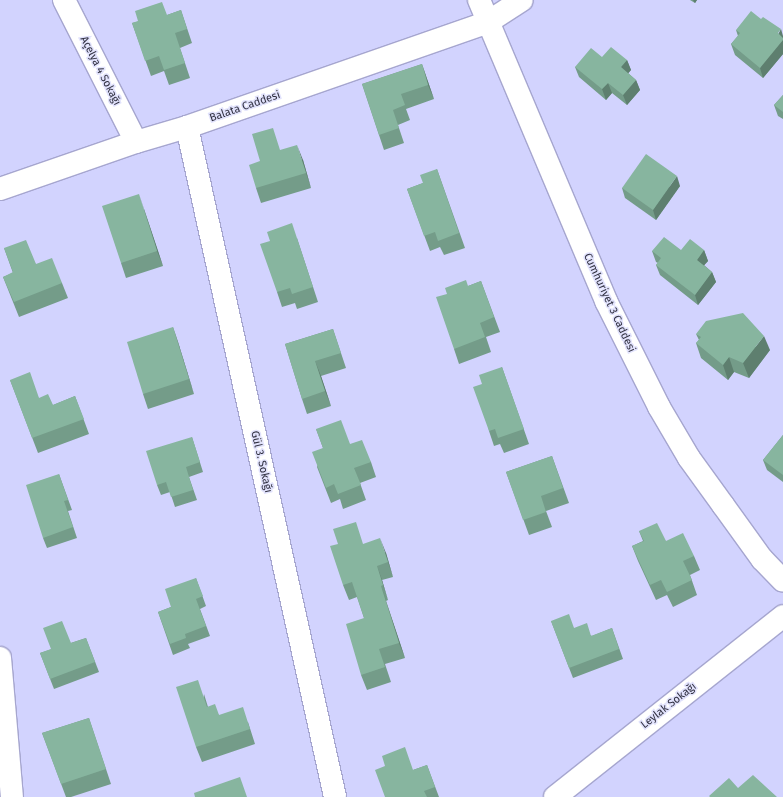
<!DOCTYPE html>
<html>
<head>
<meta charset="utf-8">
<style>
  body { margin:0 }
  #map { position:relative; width:783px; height:797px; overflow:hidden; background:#d2d3fe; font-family:"Fira Sans",sans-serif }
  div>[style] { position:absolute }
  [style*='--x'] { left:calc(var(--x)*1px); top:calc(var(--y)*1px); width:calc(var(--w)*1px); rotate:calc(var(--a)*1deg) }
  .roads { filter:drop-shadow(1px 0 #a6a6cf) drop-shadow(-1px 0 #a6a6cf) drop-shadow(0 1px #a6a6cf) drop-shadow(0 -1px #a6a6cf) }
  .street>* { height:22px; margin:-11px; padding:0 11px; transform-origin:11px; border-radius:11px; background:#fff }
  .wall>* { inset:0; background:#749c89 }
  .shaded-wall>* { inset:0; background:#5e7f6f }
  .building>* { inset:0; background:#87b59f }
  span { translate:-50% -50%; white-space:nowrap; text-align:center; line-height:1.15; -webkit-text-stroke:3px #e1e2fc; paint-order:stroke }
  .street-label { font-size:11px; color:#2f2f3f }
</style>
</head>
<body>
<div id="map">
  <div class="roads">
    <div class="street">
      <div style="--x:64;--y:0;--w:159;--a:63.1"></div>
      <div style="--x:479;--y:0;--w:327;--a:67.1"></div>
      <div style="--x:606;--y:301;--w:119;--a:63.4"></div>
      <div style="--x:659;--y:407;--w:59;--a:59.5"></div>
      <div style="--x:689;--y:458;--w:58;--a:54.1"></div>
      <div style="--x:723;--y:505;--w:67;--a:54.2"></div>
      <div style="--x:762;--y:559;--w:30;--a:46"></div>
      <div style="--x:187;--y:127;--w:686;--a:77.54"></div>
      <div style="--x:0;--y:189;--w:144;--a:-19.1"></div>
      <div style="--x:136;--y:142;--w:53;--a:-16.4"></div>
      <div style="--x:187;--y:127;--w:319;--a:-19.2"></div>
      <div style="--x:488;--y:22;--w:40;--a:-32.9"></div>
      <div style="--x:0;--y:658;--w:140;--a:85.1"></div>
      <div style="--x:555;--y:797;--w:291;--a:-38.4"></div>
    </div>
  </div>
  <div class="wall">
    <div style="clip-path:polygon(690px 0,697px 0,695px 3px)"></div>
    <div style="clip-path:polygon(181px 10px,192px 43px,180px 48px,190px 78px,169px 85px,164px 71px,151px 76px,132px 23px,167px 15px)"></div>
    <div style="clip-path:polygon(736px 30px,783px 36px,783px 54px,763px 78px,735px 55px,731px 44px,738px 36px)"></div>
    <div style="clip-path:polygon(602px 57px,627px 60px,631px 70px,628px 73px,636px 80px,640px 90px,627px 105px,612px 93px,606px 100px,579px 77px,575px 67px)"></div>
    <div style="clip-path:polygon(422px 64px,434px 99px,406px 109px,410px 120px,398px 125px,404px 143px,384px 150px,362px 84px)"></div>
    <div style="clip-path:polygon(783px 95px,783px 119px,778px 116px,774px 105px)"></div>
    <div style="clip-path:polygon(281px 150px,303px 160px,311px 188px,261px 203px,256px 188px,260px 161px)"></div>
    <div style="clip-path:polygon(437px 169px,465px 248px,444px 255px,440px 247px,430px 251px,407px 189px,423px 183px)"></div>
    <div style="clip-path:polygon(680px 186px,656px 220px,625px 198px,622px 188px)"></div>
    <div style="clip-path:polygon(144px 209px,163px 266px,126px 278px,121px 263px)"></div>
    <div style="clip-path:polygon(297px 238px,318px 302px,297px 309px,295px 303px,282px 307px,277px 292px)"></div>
    <div style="clip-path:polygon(4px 248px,36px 264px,62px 283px,68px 298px,19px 317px,3px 277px,13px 273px)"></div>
    <div style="clip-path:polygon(681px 250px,704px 250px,708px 261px,704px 265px,712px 272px,716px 282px,698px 305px,660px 275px,656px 265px,658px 263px,656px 262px,652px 251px)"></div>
    <div style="clip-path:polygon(481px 281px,500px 332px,486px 337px,491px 352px,459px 364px,454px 349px,468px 286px)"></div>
    <div style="clip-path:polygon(173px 327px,178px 342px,194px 394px,148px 409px,143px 394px)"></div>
    <div style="clip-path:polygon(333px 329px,346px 368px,321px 376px,331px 406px,307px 414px,302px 399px,285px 344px)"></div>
    <div style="clip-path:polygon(696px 334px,770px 350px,749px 378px,734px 372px,728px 380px,701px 358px,696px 343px,699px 340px)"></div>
    <div style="clip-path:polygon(502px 367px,529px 444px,504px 453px,500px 444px,494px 446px,489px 431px,482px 384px)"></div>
    <div style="clip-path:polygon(10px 380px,39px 398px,53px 405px,75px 396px,89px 434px,38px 453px)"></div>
    <div style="clip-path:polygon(316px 429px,350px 444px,371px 462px,376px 477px,360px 483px,366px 500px,343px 509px,340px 499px,331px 503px,317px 467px,323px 448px)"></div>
    <div style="clip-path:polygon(783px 435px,783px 482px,767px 470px,763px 460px)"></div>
    <div style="clip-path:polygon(192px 437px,203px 472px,189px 477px,197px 500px,175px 507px,170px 492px,161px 495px,157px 485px)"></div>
    <div style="clip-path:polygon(552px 456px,569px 503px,546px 511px,552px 527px,529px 535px,506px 472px)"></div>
    <div style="clip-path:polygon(59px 474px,72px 510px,68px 511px,77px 538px,47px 548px,43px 538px)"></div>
    <div style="clip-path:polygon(639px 531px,666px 541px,694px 556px,700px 570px,690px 575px,697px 595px,673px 607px,667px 595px,656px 600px,638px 561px,632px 546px,643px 541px)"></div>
    <div style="clip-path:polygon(364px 544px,386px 553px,393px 577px,382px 580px,388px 600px,386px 601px,405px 658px,385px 664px,391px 682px,367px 690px,361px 675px,364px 618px,357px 597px,349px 600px,343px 585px)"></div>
    <div style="clip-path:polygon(196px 578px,206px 606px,200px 609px,210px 636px,188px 644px,190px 648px,173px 655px,158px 612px,171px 607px)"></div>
    <div style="clip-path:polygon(551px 621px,574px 628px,592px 636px,612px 628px,623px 659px,573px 678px)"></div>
    <div style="clip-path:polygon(86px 638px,99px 672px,54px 689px,40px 653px)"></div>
    <div style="clip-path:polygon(204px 694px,208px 707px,219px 715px,248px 722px,255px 744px,202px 762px,196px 747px)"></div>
    <div style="clip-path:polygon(89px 718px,111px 784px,71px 797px,66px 797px,42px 733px)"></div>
    <div style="clip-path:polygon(427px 765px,439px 797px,385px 797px,385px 766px,413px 770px)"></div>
  </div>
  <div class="shaded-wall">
    <div style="clip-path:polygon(693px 0,697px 0,695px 3px)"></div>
    <div style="clip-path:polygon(781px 29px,783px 36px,783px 54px,763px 78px,760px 68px)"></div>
    <div style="clip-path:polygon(627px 60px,631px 70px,625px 77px,621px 67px)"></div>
    <div style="clip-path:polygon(422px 64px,427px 79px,434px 99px,428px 85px)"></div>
    <div style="clip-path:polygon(636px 80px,640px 90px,627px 105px,623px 95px)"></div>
    <div style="clip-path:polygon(608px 83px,612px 93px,606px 100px,602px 89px)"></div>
    <div style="clip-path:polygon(297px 145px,303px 160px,311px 188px,306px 173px)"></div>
    <div style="clip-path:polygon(677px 176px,680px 186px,656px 220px,653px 210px)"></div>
    <div style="clip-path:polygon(139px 194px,163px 266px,157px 251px)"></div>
    <div style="clip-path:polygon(704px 250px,708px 261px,700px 270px,697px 260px)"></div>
    <div style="clip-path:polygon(712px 272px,716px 282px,698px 305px,695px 295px)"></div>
    <div style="clip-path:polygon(173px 327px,178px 342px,194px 394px,189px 379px)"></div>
    <div style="clip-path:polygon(764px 336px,770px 350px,749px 378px,743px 363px)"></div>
    <div style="clip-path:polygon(729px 357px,734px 372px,728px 380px,723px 365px)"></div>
    <div style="clip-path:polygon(315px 361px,321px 376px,331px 406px,325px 391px)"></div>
    <div style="clip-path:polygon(380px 538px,386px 553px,393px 577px)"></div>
    <div style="clip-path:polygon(377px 566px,382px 580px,388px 600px,383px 585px)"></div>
    <div style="clip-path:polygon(381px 586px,405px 658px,399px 643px)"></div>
  </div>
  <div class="building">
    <div style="clip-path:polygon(162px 2px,167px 15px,181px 10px,187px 29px,175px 33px,185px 63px,164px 70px,159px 56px,145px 61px,132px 23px,138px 21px,135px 11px)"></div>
    <div style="clip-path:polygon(751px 11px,761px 19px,763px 17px,781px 29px,778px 33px,783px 38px,783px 40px,760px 68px,731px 44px,740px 33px,736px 30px)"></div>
    <div style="clip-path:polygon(611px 47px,627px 60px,621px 67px,636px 80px,623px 95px,608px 83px,602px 89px,575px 67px,591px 48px,602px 57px)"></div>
    <div style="clip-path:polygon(422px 64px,428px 85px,401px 94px,405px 105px,393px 110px,399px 128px,379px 135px,362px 84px)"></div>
    <div style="clip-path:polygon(783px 95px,783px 112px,774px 105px)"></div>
    <div style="clip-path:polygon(273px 128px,280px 150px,297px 145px,306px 173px,256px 188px,249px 165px,260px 161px,252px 134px)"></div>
    <div style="clip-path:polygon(646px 154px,677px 176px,653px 210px,622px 188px)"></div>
    <div style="clip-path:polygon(437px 169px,459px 233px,438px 241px,435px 232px,424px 236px,407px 189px,423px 183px,420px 175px)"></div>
    <div style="clip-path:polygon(139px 194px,157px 251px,121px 263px,102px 206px)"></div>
    <div style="clip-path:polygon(292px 223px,313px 287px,292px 294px,290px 288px,277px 292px,260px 244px,270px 241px,267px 232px)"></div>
    <div style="clip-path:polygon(664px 237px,681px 250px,690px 239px,704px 250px,697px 260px,712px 272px,695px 295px,656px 265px,661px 258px,652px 251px)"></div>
    <div style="clip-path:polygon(26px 240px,36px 264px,52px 258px,62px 283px,14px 302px,3px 277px,13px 272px,4px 248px)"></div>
    <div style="clip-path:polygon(466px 280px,468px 286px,481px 281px,494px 317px,480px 323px,485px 337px,454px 349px,436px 297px,447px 294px,445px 288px)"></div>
    <div style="clip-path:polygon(743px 313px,764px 336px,743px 363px,729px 357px,723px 365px,696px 343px,701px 337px,696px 334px,706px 321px)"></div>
    <div style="clip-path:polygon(173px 327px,189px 379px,143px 394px,127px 342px)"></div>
    <div style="clip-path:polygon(333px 329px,341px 353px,315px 361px,325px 391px,302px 399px,285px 344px)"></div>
    <div style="clip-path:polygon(502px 367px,524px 429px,498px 438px,495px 429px,489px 431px,473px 387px,482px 384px,479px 375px)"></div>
    <div style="clip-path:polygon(30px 372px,39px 398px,48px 394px,53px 405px,75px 396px,84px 419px,32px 438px,10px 380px)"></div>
    <div style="clip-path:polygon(341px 420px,350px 444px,362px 440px,371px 462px,354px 468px,361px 485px,338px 494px,334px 484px,326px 488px,312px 452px,323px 448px,316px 429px)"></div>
    <div style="clip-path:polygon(783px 435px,783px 475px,763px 460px)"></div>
    <div style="clip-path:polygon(192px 437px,200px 462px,186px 467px,193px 490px,171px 497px,166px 482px,157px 485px,146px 451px)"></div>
    <div style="clip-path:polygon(552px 456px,563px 488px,541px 496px,546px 512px,523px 520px,506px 472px)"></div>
    <div style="clip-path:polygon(59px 474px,68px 500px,64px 501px,73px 527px,43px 538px,26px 485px)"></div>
    <div style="clip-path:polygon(356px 522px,363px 544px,380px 538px,388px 562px,377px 566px,383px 585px,381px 586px,399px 643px,379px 649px,385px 667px,361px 675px,346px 624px,364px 618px,352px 582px,343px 585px,330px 546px,338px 544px,333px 529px)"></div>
    <div style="clip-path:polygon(657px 523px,666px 541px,683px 533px,694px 556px,683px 561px,692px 580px,667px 592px,661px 580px,650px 585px,632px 546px,644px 541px,639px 531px)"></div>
    <div style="clip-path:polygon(196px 578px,203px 596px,196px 599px,206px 626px,185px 634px,186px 638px,170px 644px,158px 612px,171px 607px,165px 589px)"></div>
    <div style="clip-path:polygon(569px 614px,574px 628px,587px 623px,591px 636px,612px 628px,619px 649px,569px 668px,551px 621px)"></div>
    <div style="clip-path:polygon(62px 621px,71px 643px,86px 638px,95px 662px,50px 679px,40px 653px,51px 649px,43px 628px)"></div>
    <div style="clip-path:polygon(198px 680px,207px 707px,215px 704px,219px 715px,243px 707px,250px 729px,196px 747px,176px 687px)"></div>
    <div style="clip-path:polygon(89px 718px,106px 769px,61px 784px,42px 733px)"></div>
    <div style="clip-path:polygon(405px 747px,413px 770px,427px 765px,435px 787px,424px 791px,427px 797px,385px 797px,375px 770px,385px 766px,382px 756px)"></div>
    <div style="clip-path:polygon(753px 775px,777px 797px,710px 797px,709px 796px,729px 778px,738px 788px)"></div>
    <div style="clip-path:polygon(240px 777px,247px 797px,195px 797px,194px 793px)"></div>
  </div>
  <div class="street-label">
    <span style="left:100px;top:71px;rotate:63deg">Açelya 4 Sokağı</span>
    <span style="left:245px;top:107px;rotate:-19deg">Balata Caddesi</span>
    <span style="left:609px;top:303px;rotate:65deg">Cumhuriyet 3 Caddesi</span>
    <span style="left:261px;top:462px;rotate:77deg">Gül 3. Sokağı</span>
    <span style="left:669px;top:706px;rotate:-38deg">Leylak Sokağı</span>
  </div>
</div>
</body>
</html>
